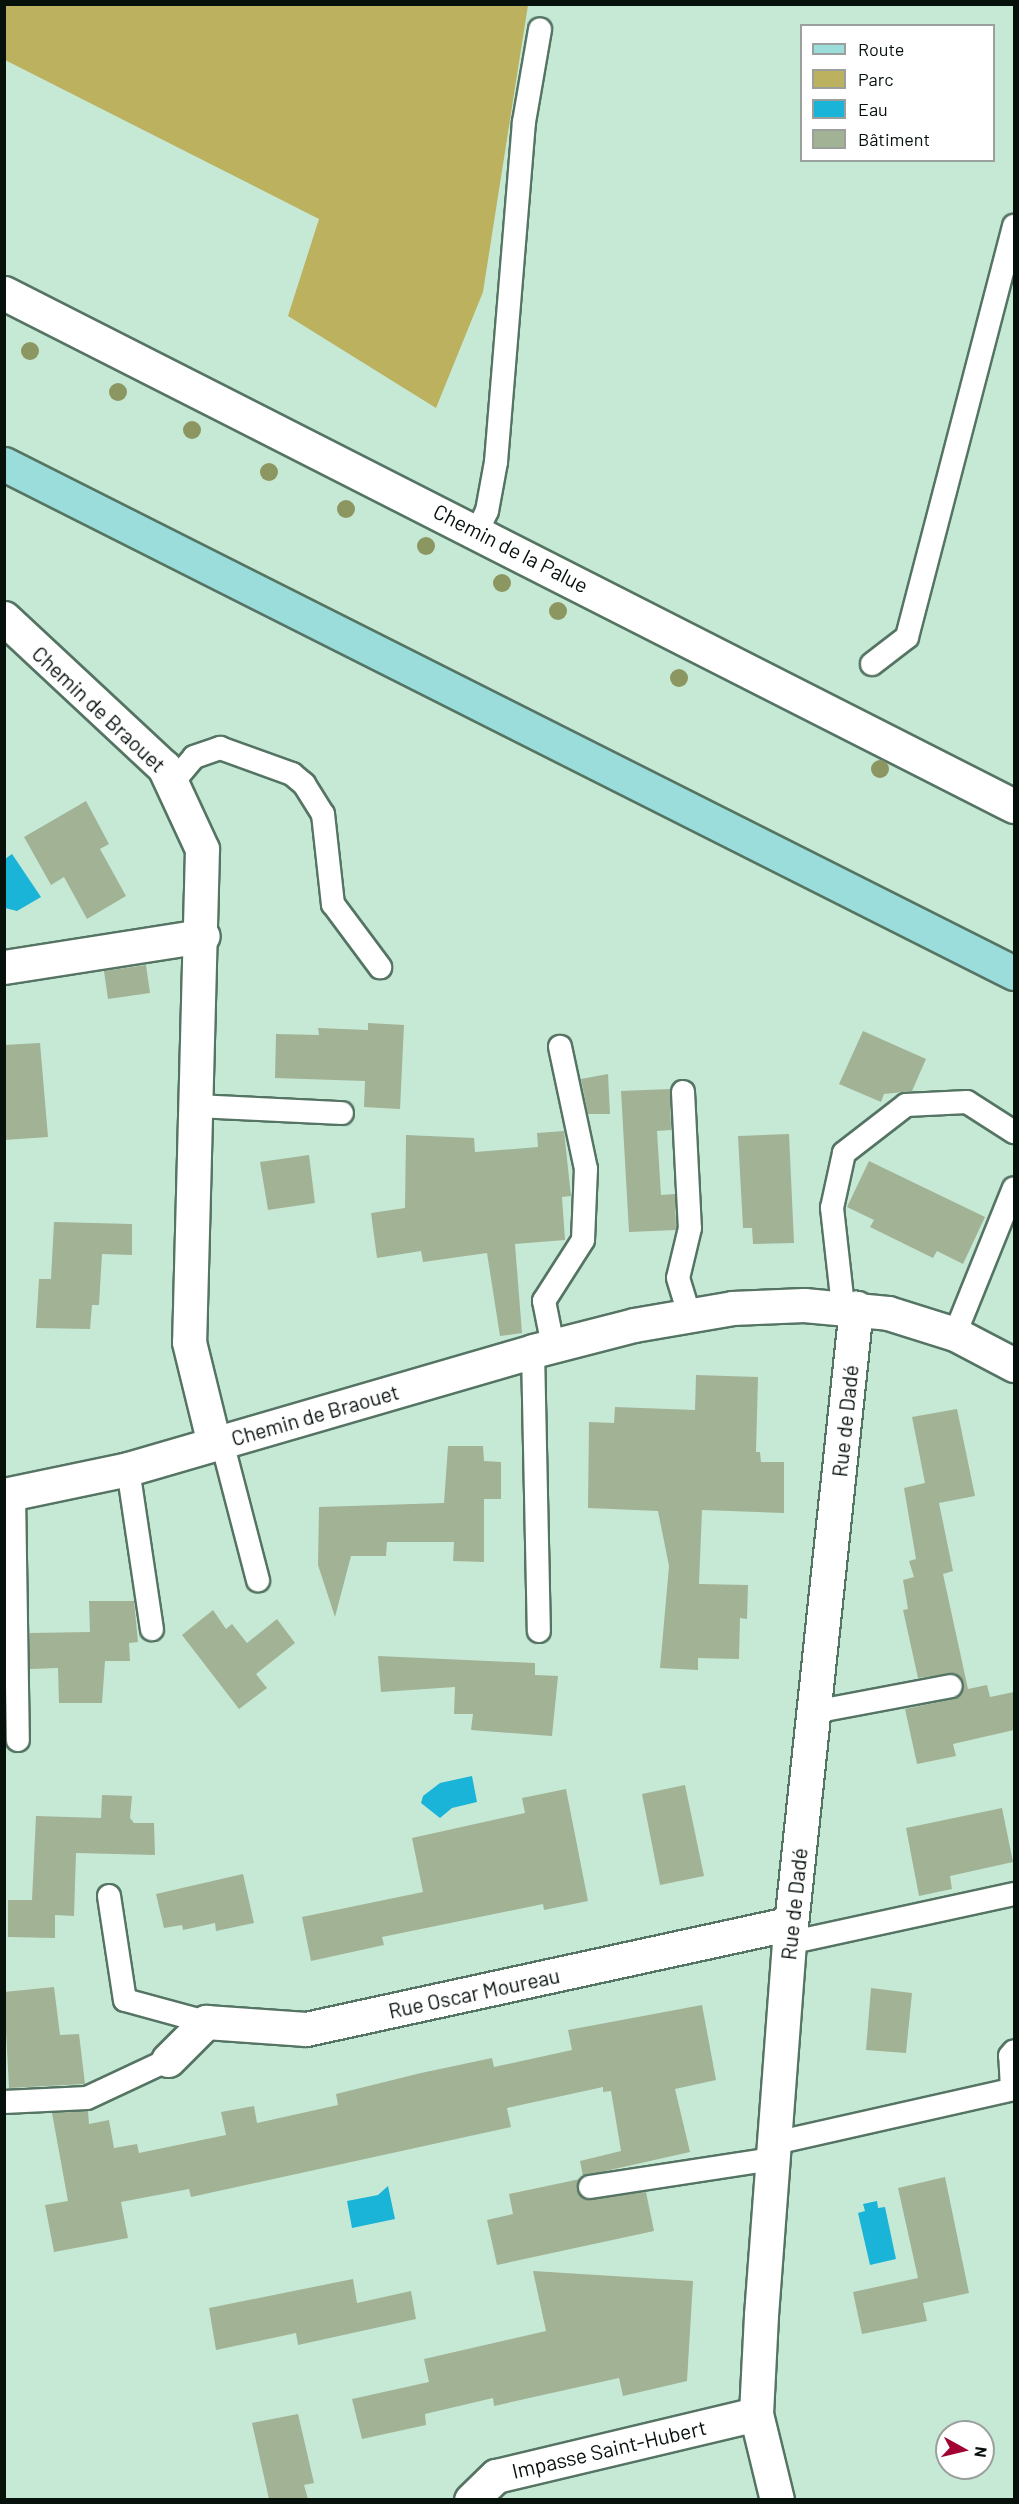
<!DOCTYPE html>
<html>
<head>
<meta charset="utf-8">
<style>
  body { margin:0 }
  #map { position:relative; width:1019px; height:2504px; overflow:hidden; background:#c6e9d6; font-family:Barlow,sans-serif }
  div>[style] { position:absolute }
  [style*='--x'] { left:calc(var(--x)*1px); top:calc(var(--y)*1px); width:calc(var(--w)*1px); rotate:calc(var(--a)*1deg) }
  .green>* { inset:0; background:#bbb15e }
  .water>* { inset:0; background:#19b4d7 }
  .building>* { inset:0; background:#a2b295 }
  .roads { filter:drop-shadow(2px 0 #557463) drop-shadow(-2px 0 #557463) drop-shadow(0 2px #557463) drop-shadow(0 -2px #557463) }
  .lane>* { height:22px; margin:-11px; padding:0 11px; transform-origin:11px; border-radius:11px; background:#fff }
  .street>* { height:33px; margin:-16.5px; padding:0 16.5px; transform-origin:16.5px; border-radius:16.5px; background:#fff }
  .primary>* { height:33px; margin:-16.5px; padding:0 16.5px; transform-origin:16.5px; border-radius:16.5px; background:#9bddda }
  .trees>* { width:18px; height:18px; margin:-9px; border-radius:50%; background:#8c9660 }
  span { translate:-50% -50%; white-space:nowrap; text-align:center; line-height:1.15; -webkit-text-stroke:5px #fff; paint-order:stroke }
  .street-label { font-size:21px; color:#06110b }
  .frame { position:absolute; inset:0; border:6px solid #06110b; pointer-events:none }
  .legend { position:absolute; left:800px; top:24px; width:195px; height:138px; box-sizing:border-box; background:#fff; border:2px solid #9ba09d; margin:0; padding:8px 10px; list-style:none; font-size:18px; color:#06110b }
  .legend li { display:flex; align-items:center; gap:12px; height:30px }
  .legend b { width:30px; border:2px solid #9ba09d }
  .north { position:absolute; left:935px; top:2420px; width:60px; height:60px; box-sizing:border-box; background:#fff; border:2px solid #9ba09d; border-radius:50%; rotate:98deg; font-size:16px; font-weight:700; line-height:24px; text-align:center; color:#06110b }
  .north::after { content:''; display:block; margin:auto; width:21px; height:27px; background:#a20333; clip-path:polygon(50% 0,100% 100%,50% 72%,0 100%) }
</style>
</head>
<body>
<div id="map">
  <div class="green">
    <div style="clip-path:polygon(4px 5px,528px 5px,483px 292px,436px 408px,288px 316px,319px 219px,5px 60px)"></div>
  </div>
  <div class="water">
    <div style="clip-path:polygon(12px 854px,41px 897px,17px 911px,5px 908px,5px 859px)"></div>
    <div style="clip-path:polygon(472px 1776px,477px 1802px,452px 1808px,440px 1818px,421px 1803px,423px 1796px,440px 1783px)"></div>
    <div style="clip-path:polygon(388px 2186px,395px 2219px,352px 2228px,347px 2201px,378px 2195px)"></div>
    <div style="clip-path:polygon(877px 2201px,878px 2208px,885px 2207px,896px 2259px,870px 2265px,858px 2213px,865px 2211px,863px 2204px)"></div>
  </div>
  <div class="building">
    <div style="clip-path:polygon(86px 801px,109px 844px,100px 849px,126px 896px,87px 919px,64px 877px,51px 885px,24px 837px)"></div>
    <div style="clip-path:polygon(146px 965px,150px 993px,108px 999px,104px 971px)"></div>
    <div style="clip-path:polygon(368px 1023px,404px 1025px,400px 1109px,364px 1107px,365px 1081px,275px 1078px,276px 1034px,319px 1035px,318px 1028px,368px 1030px)"></div>
    <div style="clip-path:polygon(863px 1031px,926px 1059px,912px 1091px,884px 1094px,881px 1102px,839px 1084px)"></div>
    <div style="clip-path:polygon(40px 1043px,48px 1137px,4px 1140px,4px 1045px)"></div>
    <div style="clip-path:polygon(608px 1074px,610px 1114px,588px 1114px,581px 1079px)"></div>
    <div style="clip-path:polygon(670px 1089px,671px 1130px,657px 1131px,661px 1195px,675px 1194px,676px 1230px,629px 1232px,621px 1091px)"></div>
    <div style="clip-path:polygon(564px 1131px,571px 1196px,562px 1197px,565px 1240px,515px 1244px,522px 1333px,500px 1336px,487px 1253px,423px 1262px,421px 1251px,377px 1258px,371px 1213px,405px 1208px,406px 1135px,474px 1138px,475px 1152px,538px 1147px,537px 1133px)"></div>
    <div style="clip-path:polygon(789px 1134px,794px 1243px,753px 1244px,752px 1228px,743px 1228px,738px 1136px)"></div>
    <div style="clip-path:polygon(309px 1155px,315px 1203px,268px 1210px,260px 1162px)"></div>
    <div style="clip-path:polygon(869px 1161px,985px 1217px,963px 1264px,937px 1251px,933px 1258px,870px 1227px,874px 1220px,847px 1207px)"></div>
    <div style="clip-path:polygon(54px 1222px,132px 1224px,132px 1255px,102px 1254px,99px 1305px,92px 1305px,90px 1329px,36px 1328px,39px 1279px,51px 1279px)"></div>
    <div style="clip-path:polygon(696px 1375px,758px 1377px,756px 1452px,760px 1452px,761px 1462px,784px 1462px,784px 1513px,702px 1510px,699px 1584px,748px 1585px,747px 1619px,740px 1618px,739px 1659px,698px 1658px,698px 1670px,660px 1668px,669px 1566px,658px 1511px,588px 1508px,589px 1422px,614px 1423px,615px 1407px,695px 1410px)"></div>
    <div style="clip-path:polygon(957px 1409px,975px 1496px,939px 1503px,953px 1571px,943px 1574px,968px 1689px,987px 1685px,990px 1697px,1014px 1692px,1014px 1730px,953px 1744px,956px 1756px,917px 1764px,905px 1709px,954px 1699px,964px 1684px,955px 1673px,918px 1678px,903px 1610px,908px 1609px,903px 1580px,914px 1577px,909px 1561px,916px 1559px,904px 1488px,925px 1483px,912px 1417px)"></div>
    <div style="clip-path:polygon(448px 1446px,483px 1446px,484px 1461px,501px 1462px,501px 1499px,484px 1499px,484px 1562px,453px 1561px,454px 1542px,387px 1542px,386px 1556px,351px 1556px,335px 1617px,318px 1565px,319px 1507px,444px 1503px)"></div>
    <div style="clip-path:polygon(89px 1601px,134px 1601px,138px 1642px,129px 1643px,130px 1661px,105px 1661px,102px 1703px,59px 1703px,58px 1668px,30px 1669px,30px 1633px,90px 1632px)"></div>
    <div style="clip-path:polygon(213px 1610px,226px 1629px,232px 1624px,247px 1643px,277px 1619px,295px 1643px,256px 1674px,267px 1688px,239px 1709px,182px 1635px)"></div>
    <div style="clip-path:polygon(378px 1656px,535px 1663px,535px 1675px,558px 1676px,552px 1736px,471px 1730px,473px 1714px,454px 1714px,455px 1687px,381px 1692px)"></div>
    <div style="clip-path:polygon(685px 1785px,704px 1876px,660px 1885px,642px 1794px)"></div>
    <div style="clip-path:polygon(566px 1789px,588px 1901px,544px 1910px,543px 1904px,382px 1937px,384px 1945px,311px 1961px,302px 1917px,423px 1892px,412px 1838px,525px 1813px,522px 1798px)"></div>
    <div style="clip-path:polygon(102px 1795px,132px 1796px,130px 1818px,134px 1823px,154px 1823px,155px 1855px,76px 1853px,74px 1916px,55px 1915px,55px 1938px,8px 1937px,8px 1900px,32px 1900px,36px 1816px,101px 1818px)"></div>
    <div style="clip-path:polygon(1002px 1808px,1013px 1862px,950px 1876px,952px 1889px,919px 1896px,906px 1828px)"></div>
    <div style="clip-path:polygon(243px 1874px,254px 1923px,216px 1931px,215px 1923px,183px 1930px,182px 1925px,164px 1928px,156px 1894px)"></div>
    <div style="clip-path:polygon(54px 1987px,60px 2035px,79px 2034px,85px 2084px,9px 2088px,4px 1992px)"></div>
    <div style="clip-path:polygon(871px 1988px,912px 1993px,906px 2053px,866px 2050px)"></div>
    <div style="clip-path:polygon(702px 2005px,716px 2080px,675px 2089px,690px 2152px,583px 2176px,580px 2161px,621px 2151px,611px 2091px,603px 2092px,603px 2087px,507px 2108px,511px 2127px,191px 2197px,189px 2189px,121px 2202px,128px 2238px,54px 2252px,45px 2205px,68px 2201px,52px 2113px,88px 2111px,89px 2124px,109px 2120px,114px 2148px,137px 2144px,139px 2153px,226px 2135px,221px 2112px,254px 2106px,257px 2123px,338px 2105px,336px 2094px,421px 2073px,492px 2058px,494px 2067px,572px 2050px,568px 2030px)"></div>
    <div style="clip-path:polygon(945px 2177px,969px 2293px,923px 2303px,927px 2321px,862px 2334px,853px 2292px,918px 2278px,898px 2188px)"></div>
    <div style="clip-path:polygon(580px 2179px,577px 2190px,586px 2200px,646px 2192px,654px 2231px,497px 2265px,487px 2220px,513px 2214px,509px 2194px)"></div>
    <div style="clip-path:polygon(533px 2271px,693px 2281px,687px 2381px,623px 2396px,619px 2378px,494px 2406px,493px 2398px,425px 2414px,426px 2425px,362px 2439px,352px 2399px,429px 2382px,424px 2359px,546px 2331px)"></div>
    <div style="clip-path:polygon(353px 2279px,357px 2303px,411px 2291px,416px 2319px,298px 2345px,296px 2333px,216px 2350px,209px 2308px)"></div>
    <div style="clip-path:polygon(298px 2414px,314px 2483px,304px 2485px,308px 2499px,269px 2499px,252px 2423px)"></div>
  </div>
  <div class="roads">
    <div class="lane">
      <div style="--x:478;--y:530;--w:21;--a:-65"></div>
      <div style="--x:487;--y:511;--w:50;--a:-79.6"></div>
      <div style="--x:496;--y:462;--w:341;--a:-85.3"></div>
      <div style="--x:524;--y:122;--w:94;--a:-80.2"></div>
      <div style="--x:872;--y:664;--w:44;--a:-37.6"></div>
      <div style="--x:907;--y:637;--w:425;--a:-75.4"></div>
      <div style="--x:174;--y:781;--w:31;--a:-50"></div>
      <div style="--x:194;--y:757;--w:28;--a:-19"></div>
      <div style="--x:220;--y:748;--w:77;--a:19.9"></div>
      <div style="--x:292;--y:774;--w:16;--a:40"></div>
      <div style="--x:304;--y:784;--w:36;--a:58"></div>
      <div style="--x:323;--y:814;--w:91;--a:83.7"></div>
      <div style="--x:333;--y:904;--w:79;--a:53.3"></div>
      <div style="--x:683;--y:1092;--w:136;--a:87.1"></div>
      <div style="--x:690;--y:1228;--w:51;--a:103.5"></div>
      <div style="--x:678;--y:1278;--w:39;--a:73"></div>
      <div style="--x:197;--y:1106;--w:145;--a:2.8"></div>
      <div style="--x:843;--y:1306;--w:99;--a:-96.4"></div>
      <div style="--x:832;--y:1208;--w:56;--a:-77.7"></div>
      <div style="--x:844;--y:1153;--w:78;--a:-37.7"></div>
      <div style="--x:906;--y:1105;--w:61;--a:-2.8"></div>
      <div style="--x:967;--y:1102;--w:56;--a:32.6"></div>
      <div style="--x:955;--y:1334;--w:157;--a:-68"></div>
      <div style="--x:553;--y:1346;--w:46;--a:-101.3"></div>
      <div style="--x:544;--y:1301;--w:72;--a:-57.4"></div>
      <div style="--x:583;--y:1240;--w:71;--a:-87.6"></div>
      <div style="--x:586;--y:1169;--w:125;--a:-102"></div>
      <div style="--x:533;--y:1351;--w:280;--a:88.8"></div>
      <div style="--x:222;--y:1442;--w:143;--a:75.4"></div>
      <div style="--x:128;--y:1469;--w:162;--a:81.5"></div>
      <div style="--x:14;--y:1495;--w:245;--a:89.1"></div>
      <div style="--x:814;--y:1712;--w:139;--a:-10.7"></div>
      <div style="--x:109;--y:1896;--w:105;--a:81.3"></div>
      <div style="--x:125;--y:2000;--w:84;--a:15.2"></div>
      <div style="--x:789;--y:1943;--w:230;--a:-12.3"></div>
      <div style="--x:1012;--y:2089;--w:33;--a:-93"></div>
      <div style="--x:1010;--y:2056;--w:6;--a:-51"></div>
      <div style="--x:4;--y:2102;--w:83;--a:-2.8"></div>
      <div style="--x:87;--y:2098;--w:89;--a:-25.1"></div>
      <div style="--x:775;--y:2143;--w:245;--a:-12.7"></div>
      <div style="--x:590;--y:2187;--w:186;--a:-8.7"></div>
    </div>
    <div class="street">
      <div style="--x:4;--y:293;--w:1133;--a:26.93"></div>
      <div style="--x:4;--y:618;--w:219;--a:43"></div>
      <div style="--x:164;--y:767;--w:90;--a:65.1"></div>
      <div style="--x:202;--y:849;--w:493;--a:91.5"></div>
      <div style="--x:189;--y:1342;--w:105;--a:76.2"></div>
      <div style="--x:4;--y:967;--w:201;--a:-8.9"></div>
      <div style="--x:4;--y:1495;--w:127;--a:-11.8"></div>
      <div style="--x:128;--y:1469;--w:422;--a:-16.2"></div>
      <div style="--x:533;--y:1351;--w:104;--a:-14.4"></div>
      <div style="--x:634;--y:1325;--w:99;--a:-9.8"></div>
      <div style="--x:732;--y:1308;--w:72;--a:-2.4"></div>
      <div style="--x:804;--y:1305;--w:84;--a:5.4"></div>
      <div style="--x:888;--y:1313;--w:70;--a:17.4"></div>
      <div style="--x:955;--y:1334;--w:67;--a:27.7"></div>
      <div style="--x:168;--y:2060;--w:54;--a:-45"></div>
      <div style="--x:206;--y:2022;--w:100;--a:4"></div>
      <div style="--x:306;--y:2029;--w:496;--a:-12.3"></div>
      <div style="--x:471;--y:2500;--w:35;--a:-44"></div>
      <div style="--x:496;--y:2476;--w:267;--a:-13.4"></div>
      <div style="--x:777;--y:2500;--w:89;--a:-103.7"></div>
      <div style="--x:756;--y:2414;--w:99;--a:-87.1"></div>
      <div style="--x:761;--y:2315;--w:373;--a:-85.7"></div>
      <div style="--x:789;--y:1943;--w:639;--a:-83.98"></div>
    </div>
    <div class="primary">
      <div style="--x:4;--y:464;--w:1131;--a:26.75"></div>
    </div>
  </div>
  <div class="trees">
    <div style="left:30px;top:351px"></div>
    <div style="left:118px;top:392px"></div>
    <div style="left:192px;top:430px"></div>
    <div style="left:269px;top:472px"></div>
    <div style="left:346px;top:509px"></div>
    <div style="left:426px;top:546px"></div>
    <div style="left:502px;top:583px"></div>
    <div style="left:558px;top:611px"></div>
    <div style="left:679px;top:678px"></div>
    <div style="left:880px;top:769px"></div>
  </div>
  <div class="street-label">
    <span style="left:511px;top:548px;rotate:27deg">Chemin de la Palue</span>
    <span style="left:99px;top:709px;rotate:43deg">Chemin de Braouet</span>
    <span style="left:315px;top:1415px;rotate:-16deg">Chemin de Braouet</span>
    <span style="left:845px;top:1421px;rotate:-84deg">Rue de Dadé</span>
    <span style="left:794px;top:1904px;rotate:-84deg">Rue de Dadé</span>
    <span style="left:474px;top:1993px;rotate:-12deg">Rue Oscar Moureau</span>
    <span style="left:609px;top:2449px;rotate:-13deg">Impasse Saint-Hubert</span>
  </div>
  <div class="frame"></div>
  <ul class="legend">
  <li><b style="height:8px;background:#9bddda"></b>Route</li>
  <li><b style="height:16px;background:#bbb15e"></b>Parc</li>
  <li><b style="height:16px;background:#19b4d7"></b>Eau</li>
  <li><b style="height:16px;background:#a2b295"></b>Bâtiment</li>
  </ul>
  <div class="north">N</div>
</div>
</body>
</html>
